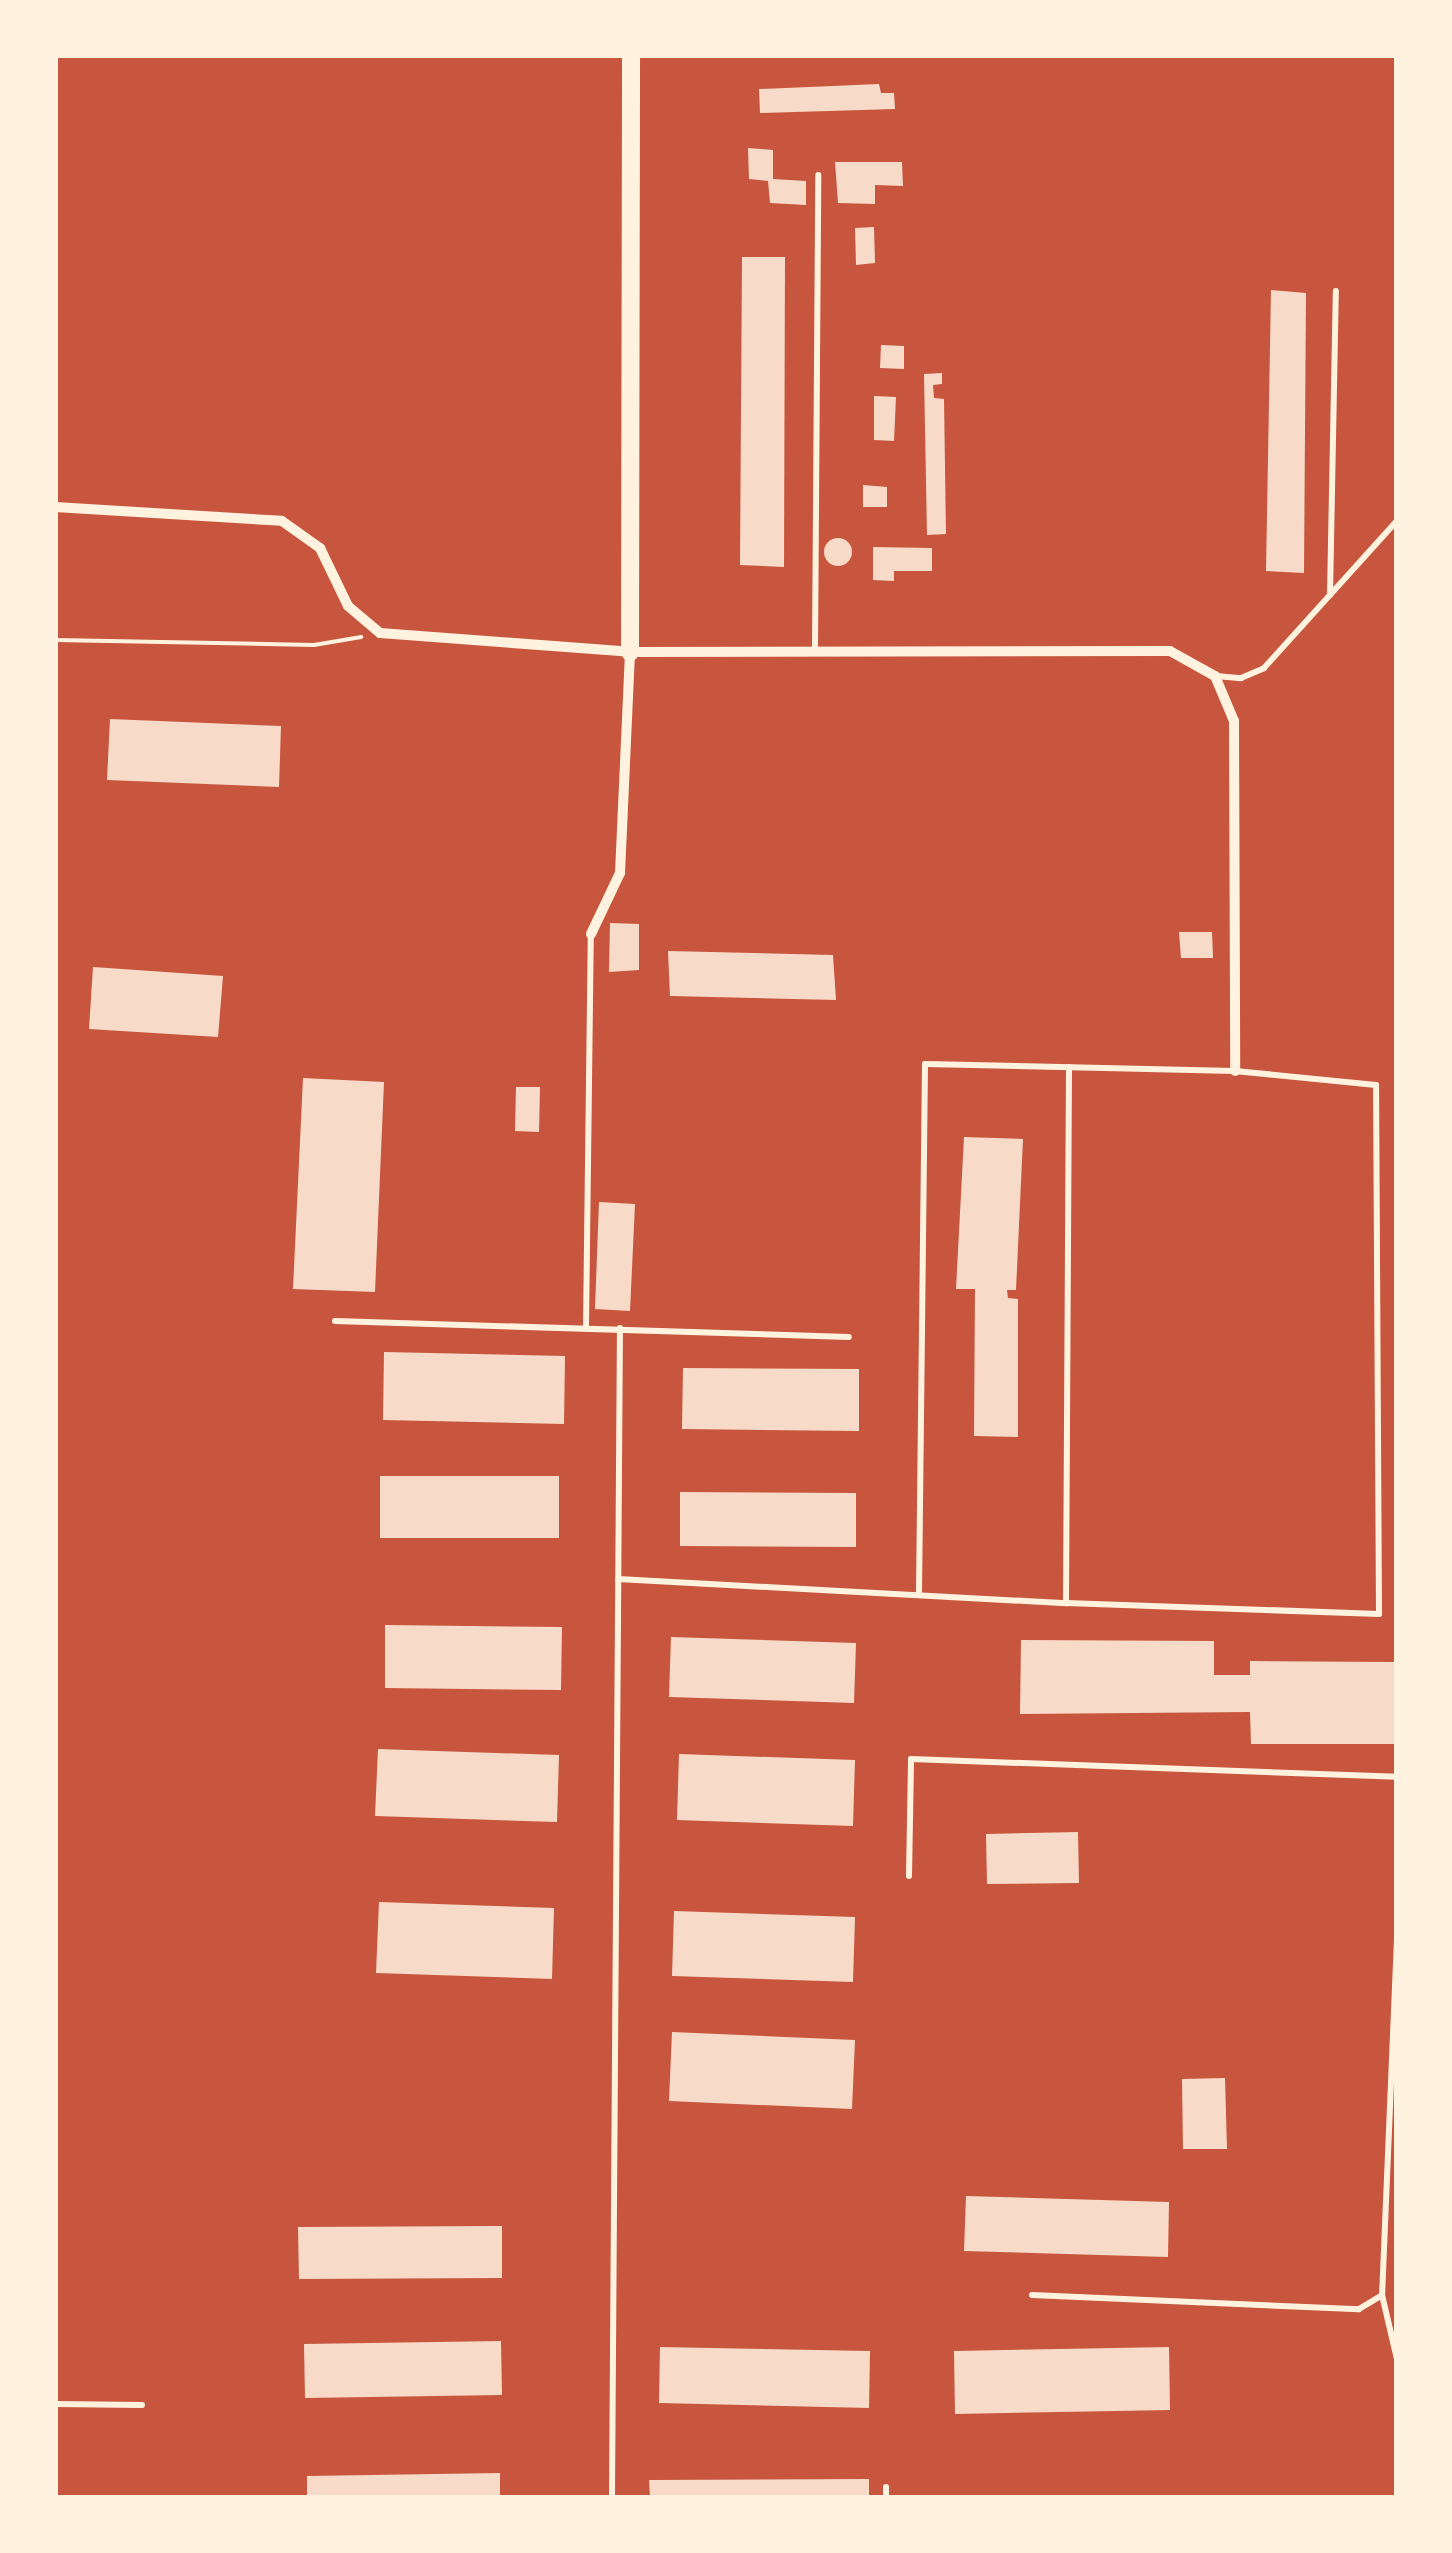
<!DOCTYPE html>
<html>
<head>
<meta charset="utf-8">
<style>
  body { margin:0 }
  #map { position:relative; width:1452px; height:2553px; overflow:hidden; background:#c8553d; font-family:"PT Sans",sans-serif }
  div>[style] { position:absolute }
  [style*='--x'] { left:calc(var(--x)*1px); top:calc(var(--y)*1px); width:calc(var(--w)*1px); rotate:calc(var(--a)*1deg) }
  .building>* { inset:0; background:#f7dbc8 }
  .round { border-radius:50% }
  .path>* { height:4px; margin:-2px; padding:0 2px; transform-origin:2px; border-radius:2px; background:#fff3e0 }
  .service>* { height:6px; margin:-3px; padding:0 3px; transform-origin:3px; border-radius:3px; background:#fff3e0 }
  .minor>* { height:10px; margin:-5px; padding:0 5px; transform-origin:5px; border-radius:5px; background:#fff3e0 }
  .tertiary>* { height:18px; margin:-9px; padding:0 9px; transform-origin:9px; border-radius:9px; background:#fff3e0 }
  span { translate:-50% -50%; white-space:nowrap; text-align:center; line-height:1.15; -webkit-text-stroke:10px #fff3e0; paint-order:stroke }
  .frame { position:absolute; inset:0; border:58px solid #fff3e0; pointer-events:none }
</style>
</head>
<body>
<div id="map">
  <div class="building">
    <div style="clip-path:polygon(879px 84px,881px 93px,894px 93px,895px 109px,760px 113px,759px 89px)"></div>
    <div style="clip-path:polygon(748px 148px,773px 150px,773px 179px,806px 181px,806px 205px,770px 203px,768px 181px,749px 179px)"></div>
    <div style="clip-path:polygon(835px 162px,902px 162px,903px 186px,875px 185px,875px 204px,838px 203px)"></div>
    <div style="clip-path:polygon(874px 227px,875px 263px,856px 265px,855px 228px)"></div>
    <div style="clip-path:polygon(742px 257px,785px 257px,784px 567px,740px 565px)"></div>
    <div style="clip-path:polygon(1271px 290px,1306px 293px,1304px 573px,1266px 571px)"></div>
    <div style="clip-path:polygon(881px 345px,904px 346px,904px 369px,880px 368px)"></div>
    <div style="clip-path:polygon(942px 373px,942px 384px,933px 385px,934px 398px,944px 399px,946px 534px,927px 535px,924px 374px)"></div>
    <div style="clip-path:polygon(874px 396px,896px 397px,894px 441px,874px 440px)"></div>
    <div style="clip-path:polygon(863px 485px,887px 487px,887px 507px,863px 507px)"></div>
    <div class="round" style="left:824px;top:538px;width:28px;height:28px"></div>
    <div style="clip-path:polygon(873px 547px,932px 548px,932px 571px,894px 571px,894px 581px,873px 580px)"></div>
    <div style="clip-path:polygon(110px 719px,281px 726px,279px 787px,107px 780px)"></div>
    <div style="clip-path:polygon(610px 923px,639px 924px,639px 970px,609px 972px)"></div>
    <div style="clip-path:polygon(1179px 932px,1212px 932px,1213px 958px,1181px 958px)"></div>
    <div style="clip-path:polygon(668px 951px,833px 955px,836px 1000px,670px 996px)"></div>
    <div style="clip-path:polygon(93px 967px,223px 976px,218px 1037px,89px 1029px)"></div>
    <div style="clip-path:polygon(303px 1078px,384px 1082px,375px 1292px,293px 1289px)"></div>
    <div style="clip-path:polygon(516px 1087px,540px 1087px,539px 1132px,515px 1131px)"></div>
    <div style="clip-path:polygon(964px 1137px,1023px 1139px,1016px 1290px,1007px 1290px,1008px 1298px,1018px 1299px,1018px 1437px,974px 1436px,975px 1289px,956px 1289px)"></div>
    <div style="clip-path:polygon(599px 1202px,635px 1204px,630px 1311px,595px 1309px)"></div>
    <div style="clip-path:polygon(384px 1352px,565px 1356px,564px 1424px,383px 1420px)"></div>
    <div style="clip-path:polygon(683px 1368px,859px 1369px,859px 1431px,682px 1429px)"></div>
    <div style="clip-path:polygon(380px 1476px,559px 1476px,559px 1538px,380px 1538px)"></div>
    <div style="clip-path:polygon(680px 1492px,856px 1493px,856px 1547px,680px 1546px)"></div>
    <div style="clip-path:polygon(385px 1625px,562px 1627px,561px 1690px,385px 1688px)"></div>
    <div style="clip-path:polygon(671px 1637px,856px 1643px,854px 1703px,669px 1697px)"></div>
    <div style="clip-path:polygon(1021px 1640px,1214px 1641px,1214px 1675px,1250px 1675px,1250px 1661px,1396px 1662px,1397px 1744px,1251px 1744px,1250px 1712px,1020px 1714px)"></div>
    <div style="clip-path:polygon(378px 1749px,559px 1755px,557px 1822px,375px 1816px)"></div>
    <div style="clip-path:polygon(679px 1754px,855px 1760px,853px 1826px,677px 1820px)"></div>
    <div style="clip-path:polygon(1078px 1832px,1079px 1883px,987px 1884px,986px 1834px)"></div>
    <div style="clip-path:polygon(379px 1902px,554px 1908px,552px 1979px,376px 1973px)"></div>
    <div style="clip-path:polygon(674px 1911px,855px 1917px,853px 1982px,672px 1976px)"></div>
    <div style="clip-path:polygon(672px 2032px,855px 2040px,852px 2109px,669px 2101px)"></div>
    <div style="clip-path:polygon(1225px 2078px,1227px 2149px,1183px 2149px,1182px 2079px)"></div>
    <div style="clip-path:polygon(966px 2196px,1169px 2202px,1168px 2257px,964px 2251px)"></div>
    <div style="clip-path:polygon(502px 2226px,502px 2278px,299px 2279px,298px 2227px)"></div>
    <div style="clip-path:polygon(501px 2341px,502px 2395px,305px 2398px,304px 2344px)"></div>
    <div style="clip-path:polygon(660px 2347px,870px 2351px,869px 2408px,659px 2403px)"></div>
    <div style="clip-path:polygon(1169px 2347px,1170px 2410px,955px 2414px,954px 2351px)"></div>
    <div style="clip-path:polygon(500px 2473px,500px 2498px,307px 2498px,307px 2476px)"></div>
    <div style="clip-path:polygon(869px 2479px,869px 2498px,650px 2498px,649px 2480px)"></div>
  </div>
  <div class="path">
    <div style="--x:55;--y:640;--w:259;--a:1.1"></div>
    <div style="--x:314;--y:645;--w:48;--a:-9.7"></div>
  </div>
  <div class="service">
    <div style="--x:1330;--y:595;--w:304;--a:-88.9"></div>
    <div style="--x:815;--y:650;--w:475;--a:-89.6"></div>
    <div style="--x:1216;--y:676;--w:25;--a:5"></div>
    <div style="--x:1241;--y:678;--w:25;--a:-23"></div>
    <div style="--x:1264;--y:668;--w:198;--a:-47.9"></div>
    <div style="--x:335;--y:1321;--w:514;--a:1.78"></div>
    <div style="--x:586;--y:1327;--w:393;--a:-89.3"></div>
    <div style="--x:618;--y:1579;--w:449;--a:3.1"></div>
    <div style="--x:1066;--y:1603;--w:313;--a:2"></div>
    <div style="--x:1379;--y:1614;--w:529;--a:-90.32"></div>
    <div style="--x:1376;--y:1085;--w:142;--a:-174.3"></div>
    <div style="--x:1235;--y:1071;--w:310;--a:-178.7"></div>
    <div style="--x:925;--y:1064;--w:531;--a:90.65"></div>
    <div style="--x:1066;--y:1603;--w:536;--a:-89.68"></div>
    <div style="--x:909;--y:1876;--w:117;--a:-89"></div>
    <div style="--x:911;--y:1759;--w:486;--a:2.1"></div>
    <div style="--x:1397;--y:1939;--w:356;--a:92.4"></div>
    <div style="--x:1382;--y:2295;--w:66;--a:76.8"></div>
    <div style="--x:1032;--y:2295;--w:327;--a:2.5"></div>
    <div style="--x:1359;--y:2309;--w:27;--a:-31"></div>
    <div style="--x:55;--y:2404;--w:87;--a:0.7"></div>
    <div style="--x:612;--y:2498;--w:1170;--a:-89.61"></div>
    <div style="--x:886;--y:2498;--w:11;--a:-90"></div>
  </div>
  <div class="minor">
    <div style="--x:55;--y:507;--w:227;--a:3.5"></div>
    <div style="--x:282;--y:521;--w:47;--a:35.4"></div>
    <div style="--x:320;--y:548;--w:64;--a:64.2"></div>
    <div style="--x:348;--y:606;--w:42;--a:40.2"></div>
    <div style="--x:380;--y:633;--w:251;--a:4.3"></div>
    <div style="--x:630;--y:652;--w:540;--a:-0.11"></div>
    <div style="--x:1170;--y:651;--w:51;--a:29.1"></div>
    <div style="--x:1215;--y:676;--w:49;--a:67.1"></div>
    <div style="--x:1234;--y:721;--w:350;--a:89.8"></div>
    <div style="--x:591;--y:934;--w:68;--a:-64.6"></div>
    <div style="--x:620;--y:873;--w:221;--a:-87.4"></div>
  </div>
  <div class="tertiary">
    <div style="--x:630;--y:652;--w:597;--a:-89.9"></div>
  </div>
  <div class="frame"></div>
</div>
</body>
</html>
